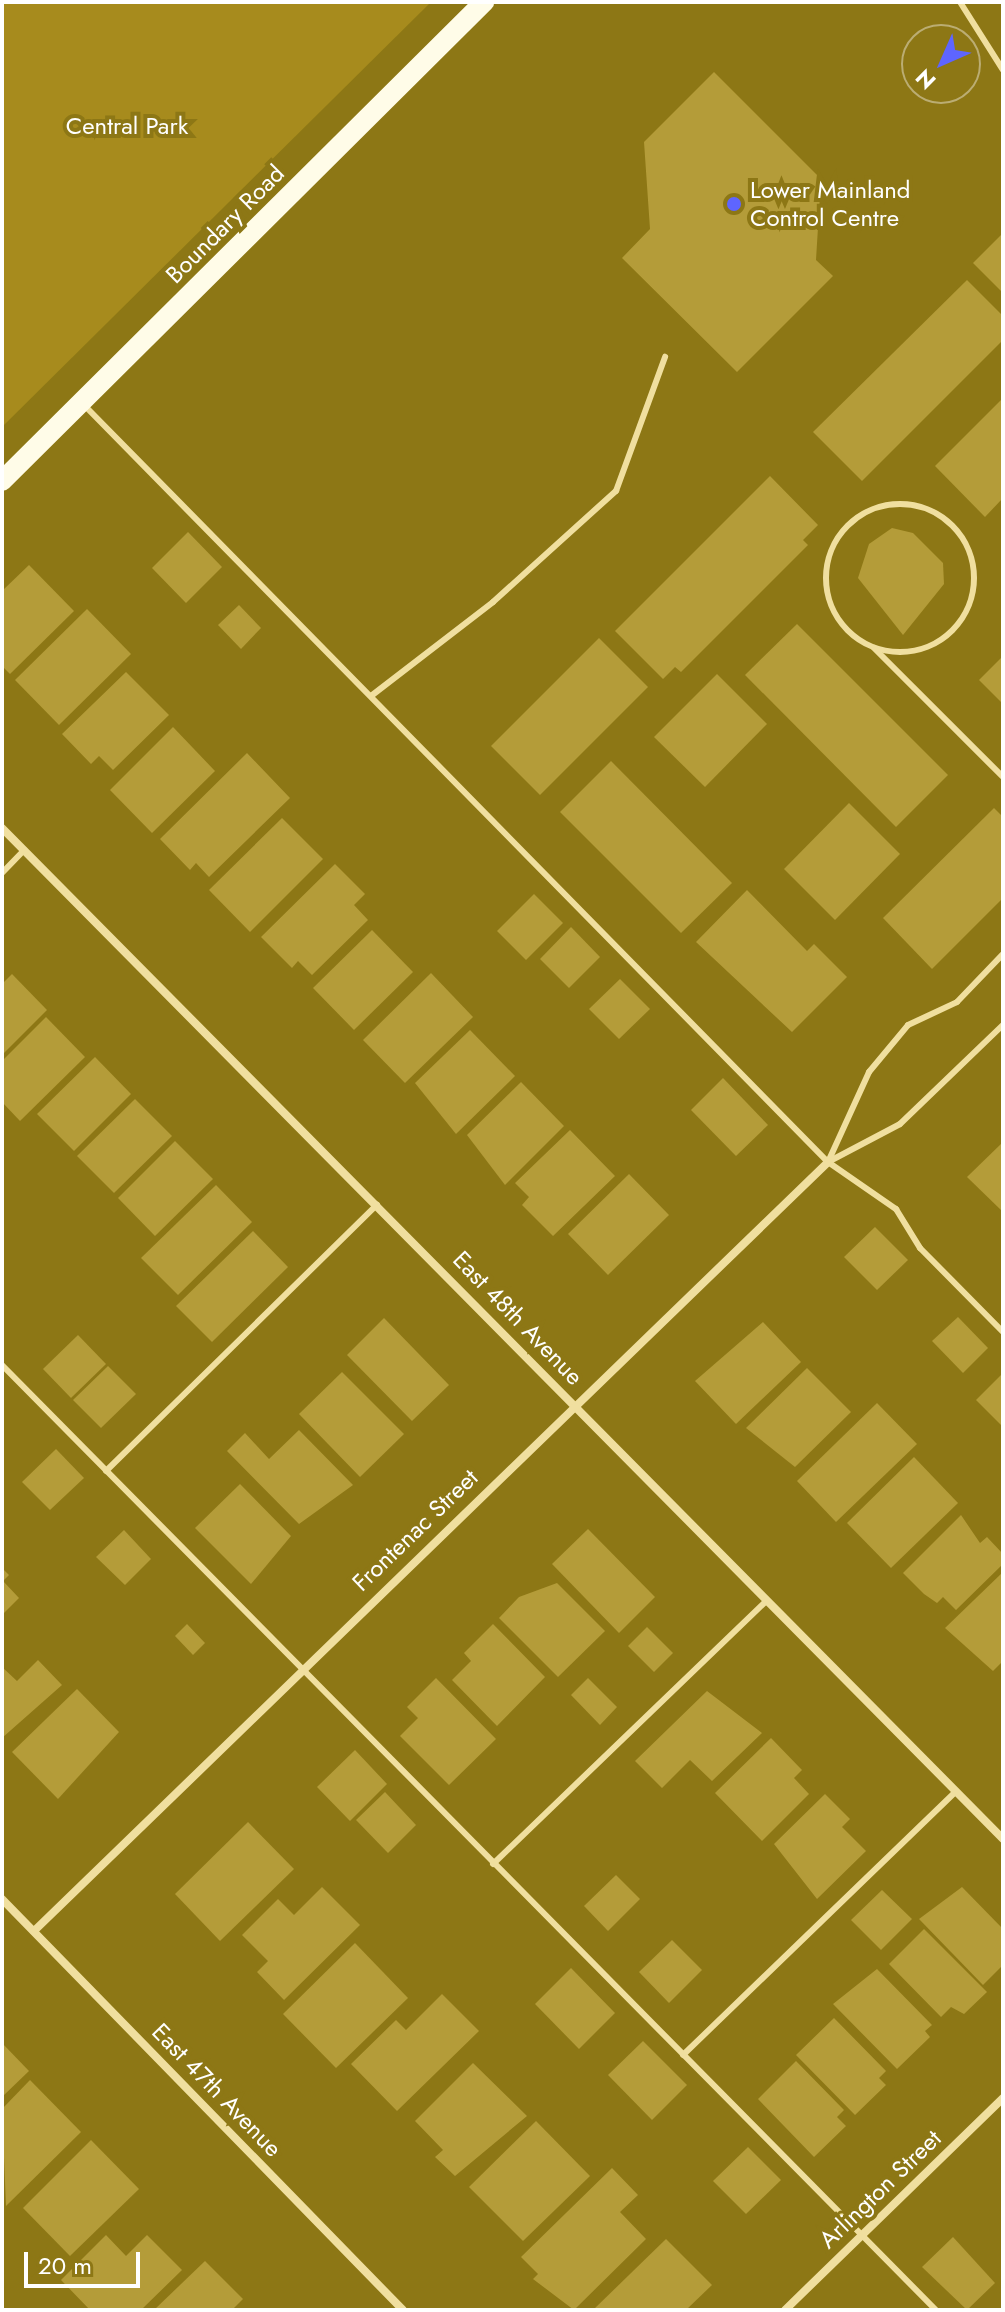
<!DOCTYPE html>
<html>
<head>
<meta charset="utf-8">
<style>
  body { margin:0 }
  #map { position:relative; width:1005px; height:2312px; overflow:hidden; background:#8d7715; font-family:Jost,sans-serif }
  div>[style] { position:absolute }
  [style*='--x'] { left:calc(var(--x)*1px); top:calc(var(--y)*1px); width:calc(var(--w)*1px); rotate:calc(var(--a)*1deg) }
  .green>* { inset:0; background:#a78b1d }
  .building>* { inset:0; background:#b49c39 }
  .lane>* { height:6px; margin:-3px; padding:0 3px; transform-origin:3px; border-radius:3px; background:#f0df9f }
  .lane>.ring { margin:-3px; padding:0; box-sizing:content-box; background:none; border:6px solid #f0df9f; border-radius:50% }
  .street>* { height:8px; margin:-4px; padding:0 4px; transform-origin:4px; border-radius:4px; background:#f0df9f }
  .primary>* { height:20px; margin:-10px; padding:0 10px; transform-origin:10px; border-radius:10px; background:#fffce8 }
  .dots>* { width:22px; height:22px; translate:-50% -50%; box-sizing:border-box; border:4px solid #8d7715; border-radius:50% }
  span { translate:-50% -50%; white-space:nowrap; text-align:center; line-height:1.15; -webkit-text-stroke:8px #8d7715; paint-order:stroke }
  .park-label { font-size:24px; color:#fff }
  .poi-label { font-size:24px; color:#fff }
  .left { translate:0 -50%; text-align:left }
  .street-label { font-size:24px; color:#fff }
  .frame { position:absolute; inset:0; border:4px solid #fff; pointer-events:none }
  .north { position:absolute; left:901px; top:24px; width:80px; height:80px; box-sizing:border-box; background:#8d7715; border:2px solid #bbad73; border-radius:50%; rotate:225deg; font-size:22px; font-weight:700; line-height:32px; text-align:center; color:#fff }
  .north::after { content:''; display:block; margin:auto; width:28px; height:36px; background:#5e65ff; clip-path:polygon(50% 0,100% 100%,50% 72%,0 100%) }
  .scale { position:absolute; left:24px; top:2252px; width:116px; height:36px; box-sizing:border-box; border:4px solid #fff; border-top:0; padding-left:10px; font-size:24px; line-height:28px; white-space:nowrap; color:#fff; -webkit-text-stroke:6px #8d7715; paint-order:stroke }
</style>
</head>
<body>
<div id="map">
  <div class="green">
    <div style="clip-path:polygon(2px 2px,431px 2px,2px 427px)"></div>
  </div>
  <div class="building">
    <div style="clip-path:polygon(714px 72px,821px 179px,816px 260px,833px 276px,737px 372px,622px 258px,650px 229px,644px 142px)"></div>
    <div style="clip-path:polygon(1003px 233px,1003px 293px,973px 263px)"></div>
    <div style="clip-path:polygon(967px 280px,1003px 316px,1003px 340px,862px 481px,813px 432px)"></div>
    <div style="clip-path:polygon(1003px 398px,1003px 498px,985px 517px,935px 466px)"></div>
    <div style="clip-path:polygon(770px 476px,818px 525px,803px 540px,808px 545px,681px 672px,675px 667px,663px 679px,615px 631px)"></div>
    <div style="clip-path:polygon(892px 528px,913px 533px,943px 563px,944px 584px,903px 635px,858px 578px,869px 544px)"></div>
    <div style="clip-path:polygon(188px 532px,222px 567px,186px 603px,152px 568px)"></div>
    <div style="clip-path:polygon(29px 565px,74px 611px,10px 674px,2px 666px,2px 591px)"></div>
    <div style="clip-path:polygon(239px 605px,261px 628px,241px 649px,218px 625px)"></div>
    <div style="clip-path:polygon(87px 609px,131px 654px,59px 725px,15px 680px)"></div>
    <div style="clip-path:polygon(797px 624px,948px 775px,896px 827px,745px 675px)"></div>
    <div style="clip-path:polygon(599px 638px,648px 687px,540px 795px,491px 746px)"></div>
    <div style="clip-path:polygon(1003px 656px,1003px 704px,979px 680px)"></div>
    <div style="clip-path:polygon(126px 672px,169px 715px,113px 770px,99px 756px,91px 764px,62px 734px)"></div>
    <div style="clip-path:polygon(717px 674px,767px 724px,705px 787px,654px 737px)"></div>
    <div style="clip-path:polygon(173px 727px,215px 771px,152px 833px,110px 790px)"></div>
    <div style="clip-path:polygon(247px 753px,290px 798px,209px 877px,196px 863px,190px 870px,160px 839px)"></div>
    <div style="clip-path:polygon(611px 761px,732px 883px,681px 933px,560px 812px)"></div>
    <div style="clip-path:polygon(849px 803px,900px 854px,835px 920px,784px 869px)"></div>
    <div style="clip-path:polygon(994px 808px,1003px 817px,1003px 898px,932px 969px,883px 918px)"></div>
    <div style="clip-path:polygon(282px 818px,323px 859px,250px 932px,209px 890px)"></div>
    <div style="clip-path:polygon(335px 864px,365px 894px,354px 905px,368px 920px,312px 975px,298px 961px,292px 968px,261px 937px)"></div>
    <div style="clip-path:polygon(747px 890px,807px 951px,814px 944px,847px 977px,792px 1032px,696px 942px)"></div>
    <div style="clip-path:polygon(534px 894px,563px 923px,526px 960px,497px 931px)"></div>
    <div style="clip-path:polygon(571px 927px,600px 957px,569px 988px,540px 959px)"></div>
    <div style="clip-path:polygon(372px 930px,413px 972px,354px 1030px,313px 988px)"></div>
    <div style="clip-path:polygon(431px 973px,473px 1017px,405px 1083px,363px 1040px)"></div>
    <div style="clip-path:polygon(12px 974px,47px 1010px,2px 1055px,2px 984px)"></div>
    <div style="clip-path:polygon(620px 979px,650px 1009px,619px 1039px,589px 1009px)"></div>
    <div style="clip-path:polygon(46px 1017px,85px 1057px,20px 1121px,2px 1102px,2px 1061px)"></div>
    <div style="clip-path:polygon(470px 1030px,515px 1076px,456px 1134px,415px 1083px)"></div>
    <div style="clip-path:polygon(95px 1057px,131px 1094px,74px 1151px,37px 1114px)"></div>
    <div style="clip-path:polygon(723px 1078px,768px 1125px,736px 1156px,691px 1110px)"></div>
    <div style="clip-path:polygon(521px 1082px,564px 1126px,505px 1185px,467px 1135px)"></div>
    <div style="clip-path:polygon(135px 1099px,172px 1136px,114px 1193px,77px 1156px)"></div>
    <div style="clip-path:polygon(570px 1130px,615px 1176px,553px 1236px,522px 1205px,529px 1197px,515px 1183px)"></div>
    <div style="clip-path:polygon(175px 1141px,213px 1179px,155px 1236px,118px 1198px)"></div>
    <div style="clip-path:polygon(1003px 1142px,1003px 1212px,967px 1177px)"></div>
    <div style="clip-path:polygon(629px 1174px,669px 1215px,608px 1275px,568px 1234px)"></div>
    <div style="clip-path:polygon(216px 1185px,252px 1222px,178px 1295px,141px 1258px)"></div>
    <div style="clip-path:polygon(875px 1227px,908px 1260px,877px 1290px,844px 1257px)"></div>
    <div style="clip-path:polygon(253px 1231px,288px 1267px,212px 1342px,176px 1306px)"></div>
    <div style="clip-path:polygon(958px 1317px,988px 1348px,963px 1373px,932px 1341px)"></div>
    <div style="clip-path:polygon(384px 1318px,449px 1385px,412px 1421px,347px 1355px)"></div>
    <div style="clip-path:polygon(763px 1322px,801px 1362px,736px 1424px,695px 1381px)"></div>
    <div style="clip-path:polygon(78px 1335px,106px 1364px,71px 1398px,43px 1369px)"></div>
    <div style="clip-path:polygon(108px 1366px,136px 1394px,101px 1428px,73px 1400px)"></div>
    <div style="clip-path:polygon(807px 1368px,851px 1412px,795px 1467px,746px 1428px)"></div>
    <div style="clip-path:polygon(342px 1372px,404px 1434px,360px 1477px,299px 1414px)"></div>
    <div style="clip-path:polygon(1003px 1373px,1003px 1427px,976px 1400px)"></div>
    <div style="clip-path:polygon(877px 1403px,917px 1444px,836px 1522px,797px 1481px)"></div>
    <div style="clip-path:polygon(299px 1430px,353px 1485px,299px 1524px,227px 1451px,245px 1433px,269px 1459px)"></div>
    <div style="clip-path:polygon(56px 1449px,84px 1478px,50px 1510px,22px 1482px)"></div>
    <div style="clip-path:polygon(914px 1457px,958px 1503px,891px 1568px,847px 1523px)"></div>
    <div style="clip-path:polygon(240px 1484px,291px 1536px,251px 1584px,195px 1528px)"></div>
    <div style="clip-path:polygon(961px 1515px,980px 1543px,987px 1537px,1003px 1554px,1003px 1564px,956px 1610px,943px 1597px,937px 1603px,924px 1594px,903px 1573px)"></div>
    <div style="clip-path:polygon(588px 1529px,655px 1597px,619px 1633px,552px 1564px)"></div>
    <div style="clip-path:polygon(124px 1530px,151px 1559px,125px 1585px,96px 1557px)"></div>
    <div style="clip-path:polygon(2px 1568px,9px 1575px,3px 1581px,19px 1598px,2px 1615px)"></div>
    <div style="clip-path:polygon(1003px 1572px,1003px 1661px,993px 1671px,945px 1628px)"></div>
    <div style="clip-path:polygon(557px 1583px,605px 1631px,558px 1677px,499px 1618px,519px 1597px)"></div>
    <div style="clip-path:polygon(187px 1624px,205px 1643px,193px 1655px,175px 1636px)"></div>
    <div style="clip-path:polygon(493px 1624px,545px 1677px,497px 1726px,452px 1680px,471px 1661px,464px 1653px)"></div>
    <div style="clip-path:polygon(647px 1627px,673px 1653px,654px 1672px,628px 1646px)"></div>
    <div style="clip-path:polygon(38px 1660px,62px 1685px,2px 1738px,2px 1667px,17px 1681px)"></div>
    <div style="clip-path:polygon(436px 1678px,496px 1739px,449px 1785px,400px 1736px,418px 1718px,407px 1707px)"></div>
    <div style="clip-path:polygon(588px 1678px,617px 1707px,600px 1725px,571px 1695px)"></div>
    <div style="clip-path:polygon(77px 1689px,119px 1732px,58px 1799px,12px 1752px)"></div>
    <div style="clip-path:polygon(707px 1691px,762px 1733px,712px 1781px,690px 1760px,662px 1788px,635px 1761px)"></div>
    <div style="clip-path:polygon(771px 1738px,802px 1770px,794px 1778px,809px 1794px,762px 1841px,715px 1793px)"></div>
    <div style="clip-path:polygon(355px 1750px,387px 1784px,350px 1821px,317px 1787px)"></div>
    <div style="clip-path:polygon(385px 1792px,416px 1825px,388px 1853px,356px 1820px)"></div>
    <div style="clip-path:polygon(825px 1794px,850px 1819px,842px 1827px,866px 1851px,817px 1899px,774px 1844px)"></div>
    <div style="clip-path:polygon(248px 1822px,294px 1869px,220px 1941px,175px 1894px)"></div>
    <div style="clip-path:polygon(616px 1875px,640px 1899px,608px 1931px,584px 1906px)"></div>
    <div style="clip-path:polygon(322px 1887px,360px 1925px,284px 2000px,257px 1972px,268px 1961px,242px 1935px,278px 1899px,294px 1915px)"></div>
    <div style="clip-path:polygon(962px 1887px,1003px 1929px,1003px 1965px,983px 1985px,919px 1919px)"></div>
    <div style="clip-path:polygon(882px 1890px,912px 1919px,881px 1950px,851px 1920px)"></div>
    <div style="clip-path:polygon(924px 1929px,987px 1992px,964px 2014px,951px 2007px,941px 2017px,889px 1964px)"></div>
    <div style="clip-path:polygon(672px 1940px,702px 1970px,669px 2003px,639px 1972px)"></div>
    <div style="clip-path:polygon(355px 1943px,408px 1998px,336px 2068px,283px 2014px)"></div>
    <div style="clip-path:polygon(571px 1968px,615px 2013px,579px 2049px,535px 2004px)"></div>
    <div style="clip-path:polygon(877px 1969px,932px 2025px,925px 2031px,930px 2037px,897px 2069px,833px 2004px)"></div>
    <div style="clip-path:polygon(442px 1994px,479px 2031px,397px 2111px,351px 2064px,396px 2020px,406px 2030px)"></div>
    <div style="clip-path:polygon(834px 2018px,886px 2071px,879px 2078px,886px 2085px,855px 2115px,796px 2055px)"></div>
    <div style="clip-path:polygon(643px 2041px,687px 2085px,652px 2120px,608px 2075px)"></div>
    <div style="clip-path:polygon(2px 2043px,29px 2071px,2px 2097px)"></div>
    <div style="clip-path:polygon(796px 2061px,844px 2110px,837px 2117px,846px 2126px,814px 2157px,758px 2099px)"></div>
    <div style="clip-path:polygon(473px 2063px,527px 2116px,455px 2176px,435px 2157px,443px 2150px,415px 2121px)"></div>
    <div style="clip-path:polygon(30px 2080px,81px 2132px,6px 2206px,2px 2109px)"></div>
    <div style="clip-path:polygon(536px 2121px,590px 2176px,523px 2241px,469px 2187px)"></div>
    <div style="clip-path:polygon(91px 2140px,139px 2189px,70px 2256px,23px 2208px)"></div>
    <div style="clip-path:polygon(748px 2147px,781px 2180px,746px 2214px,713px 2181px)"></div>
    <div style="clip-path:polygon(612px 2168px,638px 2195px,620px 2212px,646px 2239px,574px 2310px,533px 2279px,538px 2274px,521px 2257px)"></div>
    <div style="clip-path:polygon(106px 2235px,126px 2256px,147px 2235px,182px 2270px,141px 2310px,90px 2310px,61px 2280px)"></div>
    <div style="clip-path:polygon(953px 2237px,995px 2283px,967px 2310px,922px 2267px)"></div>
    <div style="clip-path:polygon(666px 2239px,712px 2285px,686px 2310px,593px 2310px)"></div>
    <div style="clip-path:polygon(205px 2261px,243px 2299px,232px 2310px,154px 2310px)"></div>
  </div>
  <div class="lane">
    <div style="--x:960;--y:2;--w:80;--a:57.7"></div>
    <div style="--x:85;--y:406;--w:1060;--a:45.5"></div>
    <div style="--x:828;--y:1162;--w:83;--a:34.7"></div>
    <div style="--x:896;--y:1209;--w:46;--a:58.4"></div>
    <div style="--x:920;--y:1248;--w:118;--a:45.3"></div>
    <div class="ring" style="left:826px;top:504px;width:142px;height:142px"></div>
    <div style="--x:874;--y:648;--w:182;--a:45"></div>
    <div style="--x:371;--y:696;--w:154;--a:-37.6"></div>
    <div style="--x:493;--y:602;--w:166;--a:-42.1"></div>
    <div style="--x:616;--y:491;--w:143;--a:-69.9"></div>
    <div style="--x:2;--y:873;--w:32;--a:-46"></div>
    <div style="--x:828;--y:1162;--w:99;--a:-65.5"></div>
    <div style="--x:869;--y:1072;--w:61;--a:-50.3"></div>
    <div style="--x:908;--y:1025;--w:54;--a:-25.1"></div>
    <div style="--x:957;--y:1002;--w:66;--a:-46.2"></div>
    <div style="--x:828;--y:1162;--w:81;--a:-27.8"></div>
    <div style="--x:900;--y:1124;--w:143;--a:-43.9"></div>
    <div style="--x:2;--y:1365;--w:1329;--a:45.34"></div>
    <div style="--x:106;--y:1471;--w:380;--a:-44.5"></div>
    <div style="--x:493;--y:1864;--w:380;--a:-43.9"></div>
    <div style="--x:683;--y:2055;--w:380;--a:-44"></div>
  </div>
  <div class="street">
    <div style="--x:2;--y:828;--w:1423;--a:45.28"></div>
    <div style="--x:2;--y:1899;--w:574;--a:45.71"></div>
    <div style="--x:34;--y:1931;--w:1105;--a:-44.08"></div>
    <div style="--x:785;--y:2310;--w:304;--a:-44.2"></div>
  </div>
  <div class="primary">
    <div style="--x:2;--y:481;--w:680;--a:-44.82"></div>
  </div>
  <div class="dots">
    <div style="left:734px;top:204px;background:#5e65ff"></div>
  </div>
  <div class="park-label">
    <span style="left:127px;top:126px">Central Park</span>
  </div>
  <div class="poi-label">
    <span class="left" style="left:750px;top:204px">Lower Mainland<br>Control Centre</span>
  </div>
  <div class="street-label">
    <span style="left:225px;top:224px;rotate:-45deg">Boundary Road</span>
    <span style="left:518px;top:1318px;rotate:46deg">East 48th Avenue</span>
    <span style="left:415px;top:1530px;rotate:-44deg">Frontenac Street</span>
    <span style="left:217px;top:2090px;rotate:46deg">East 47th Avenue</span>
    <span style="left:880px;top:2189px;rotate:-44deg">Arlington Street</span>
  </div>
  <div class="frame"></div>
  <div class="north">N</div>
  <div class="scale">20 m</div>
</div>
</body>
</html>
